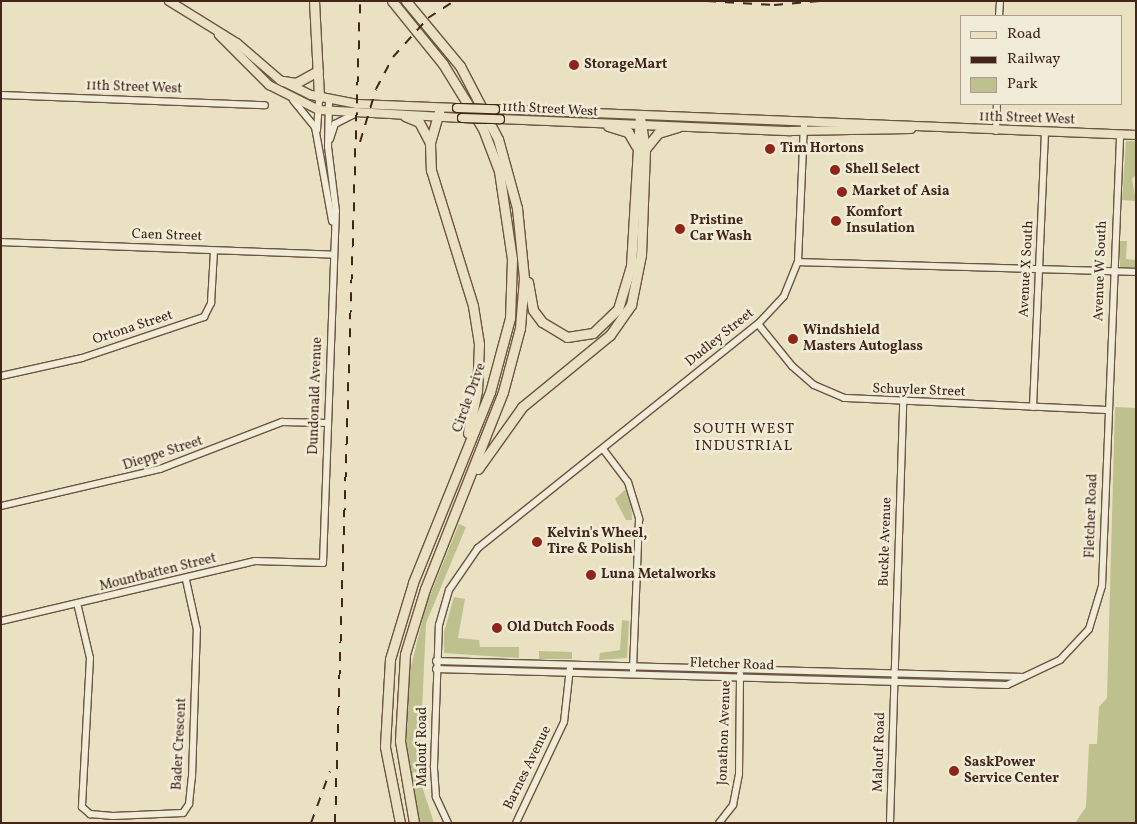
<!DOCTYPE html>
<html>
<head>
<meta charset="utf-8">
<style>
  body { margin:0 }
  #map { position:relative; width:1137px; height:824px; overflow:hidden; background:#e9e1c1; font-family:Vollkorn,serif }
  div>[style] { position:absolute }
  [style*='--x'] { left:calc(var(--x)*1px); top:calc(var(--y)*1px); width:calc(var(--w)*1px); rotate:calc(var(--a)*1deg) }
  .green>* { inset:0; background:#bec18e }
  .roads { filter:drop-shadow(1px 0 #6c5443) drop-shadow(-1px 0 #6c5443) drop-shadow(0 1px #6c5443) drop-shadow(0 -1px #6c5443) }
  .minor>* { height:6px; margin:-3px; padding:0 3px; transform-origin:3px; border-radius:3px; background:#f1ecd7 }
  .major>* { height:8px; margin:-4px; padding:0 4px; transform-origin:4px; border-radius:4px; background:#e9e1c1 }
  .highway>* { height:9px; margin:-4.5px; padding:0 4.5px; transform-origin:4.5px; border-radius:4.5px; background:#e9e1c1 }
  .rail>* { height:2px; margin-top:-1px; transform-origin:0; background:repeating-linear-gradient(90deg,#432519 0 9px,transparent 0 18px) }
  .bridges { filter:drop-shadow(1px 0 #432519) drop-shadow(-1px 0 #432519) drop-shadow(0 1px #432519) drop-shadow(0 -1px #432519) }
  .major-bridge>* { height:8px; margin:-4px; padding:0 4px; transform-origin:4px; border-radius:4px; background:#e9e1c1 }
  .dots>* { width:14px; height:14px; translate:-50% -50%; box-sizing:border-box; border:2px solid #f1ecd7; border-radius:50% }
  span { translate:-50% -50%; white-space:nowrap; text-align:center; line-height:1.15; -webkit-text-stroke:5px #f1ecd7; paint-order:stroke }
  .poi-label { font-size:14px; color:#432519; font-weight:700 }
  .left { translate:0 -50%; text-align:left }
  .street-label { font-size:14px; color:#432519 }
  .neighbourhood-label { font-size:15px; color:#432519; letter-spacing:1px }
  .frame { position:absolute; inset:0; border:2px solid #432519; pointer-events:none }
  .legend { position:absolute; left:960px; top:15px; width:162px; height:90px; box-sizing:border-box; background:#f1ecd7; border:1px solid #ab9c8b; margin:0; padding:6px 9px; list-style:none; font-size:15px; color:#432519 }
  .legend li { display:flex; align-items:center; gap:10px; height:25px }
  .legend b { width:25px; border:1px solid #ab9c8b }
</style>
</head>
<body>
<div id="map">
  <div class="green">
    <div style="clip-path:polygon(1126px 141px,1136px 141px,1136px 175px,1132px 179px,1136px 201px,1122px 200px)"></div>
    <div style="clip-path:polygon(1120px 241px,1127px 241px,1126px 259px,1136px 260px,1136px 268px,1120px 267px)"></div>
    <div style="clip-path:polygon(1115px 407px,1136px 408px,1136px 823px,1075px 823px,1086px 807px,1089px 744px,1097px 744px,1099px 707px,1107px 698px)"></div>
    <div style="clip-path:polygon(627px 488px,631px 499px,632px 520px,626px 520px,615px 499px)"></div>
    <div style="clip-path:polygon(459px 524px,466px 527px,426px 623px,419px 777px,434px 823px,419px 823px,406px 753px,408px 679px,426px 605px)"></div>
    <div style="clip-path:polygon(454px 597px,465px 599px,458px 638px,479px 640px,480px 647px,519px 647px,519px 658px,444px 653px,444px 632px)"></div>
    <div style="clip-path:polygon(622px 620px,629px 621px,627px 658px,599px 660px,600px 653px,620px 650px)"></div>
    <div style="clip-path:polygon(539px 651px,572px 652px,572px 659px,539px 659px)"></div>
  </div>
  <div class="roads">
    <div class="minor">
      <div style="--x:999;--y:16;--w:15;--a:-86"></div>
      <div style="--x:1;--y:95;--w:264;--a:2.2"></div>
      <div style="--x:293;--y:100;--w:35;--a:51"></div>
      <div style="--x:315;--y:127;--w:96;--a:79.7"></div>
      <div style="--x:317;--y:130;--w:32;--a:-86"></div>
      <div style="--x:996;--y:131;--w:27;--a:-88"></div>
      <div style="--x:330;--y:139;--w:16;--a:-72"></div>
      <div style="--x:335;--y:124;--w:20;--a:-27"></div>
      <div style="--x:1;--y:242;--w:332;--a:2.2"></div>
      <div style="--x:798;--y:262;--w:338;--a:1.7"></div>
      <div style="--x:758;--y:324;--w:54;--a:51"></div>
      <div style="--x:792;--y:366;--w:29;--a:41"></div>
      <div style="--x:814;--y:385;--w:33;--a:23"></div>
      <div style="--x:844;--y:398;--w:265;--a:2.6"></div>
      <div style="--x:1;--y:376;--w:83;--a:-12.5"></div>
      <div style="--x:82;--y:358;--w:129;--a:-18.6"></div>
      <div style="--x:204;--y:317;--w:16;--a:-63"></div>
      <div style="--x:211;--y:303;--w:52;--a:-86.7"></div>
      <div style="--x:1033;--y:407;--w:275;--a:-87.5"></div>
      <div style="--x:603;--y:449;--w:41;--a:52.9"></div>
      <div style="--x:628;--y:482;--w:39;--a:73"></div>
      <div style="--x:639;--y:519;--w:151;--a:92.3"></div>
      <div style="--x:1;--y:506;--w:163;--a:-13.1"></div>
      <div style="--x:160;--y:469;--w:131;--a:-21.1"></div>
      <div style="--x:282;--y:422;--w:46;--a:1.2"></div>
      <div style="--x:78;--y:607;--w:52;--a:76.8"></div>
      <div style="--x:90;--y:658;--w:149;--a:93.1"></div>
      <div style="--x:82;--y:807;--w:11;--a:41"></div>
      <div style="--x:90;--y:814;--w:23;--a:5"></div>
      <div style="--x:113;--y:816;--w:70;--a:-2.5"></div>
      <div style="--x:183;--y:813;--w:11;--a:-56"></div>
      <div style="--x:189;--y:804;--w:27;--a:-84"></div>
      <div style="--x:192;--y:777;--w:147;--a:-88.1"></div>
      <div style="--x:197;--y:630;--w:51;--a:-102.4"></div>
      <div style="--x:1;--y:621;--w:261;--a:-13.3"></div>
      <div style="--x:255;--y:561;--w:68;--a:1.7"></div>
      <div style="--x:323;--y:563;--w:352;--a:-87.9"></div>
      <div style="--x:336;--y:211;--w:64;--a:-97.1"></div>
      <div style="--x:328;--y:147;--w:47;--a:-88.8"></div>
      <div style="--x:436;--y:661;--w:588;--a:1.56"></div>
      <div style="--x:436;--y:669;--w:571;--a:1.61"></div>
      <div style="--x:1007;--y:685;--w:59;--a:-25.3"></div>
      <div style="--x:1060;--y:660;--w:42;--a:-46.9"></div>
      <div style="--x:1089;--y:629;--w:45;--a:-73.2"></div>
      <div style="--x:1102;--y:586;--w:452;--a:-87.7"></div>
      <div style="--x:448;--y:823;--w:29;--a:-115"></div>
      <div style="--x:436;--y:797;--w:31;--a:-94"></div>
      <div style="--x:434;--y:766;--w:141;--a:-88"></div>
      <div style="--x:439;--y:625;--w:36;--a:-74"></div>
      <div style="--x:449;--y:590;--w:51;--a:-55.4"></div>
      <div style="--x:478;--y:548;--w:359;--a:-38.7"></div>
      <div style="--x:758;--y:324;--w:38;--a:-47"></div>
      <div style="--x:784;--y:296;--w:37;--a:-68"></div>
      <div style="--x:798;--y:262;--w:140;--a:-87.5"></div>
      <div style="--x:516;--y:823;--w:112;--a:-64.6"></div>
      <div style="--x:564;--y:722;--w:54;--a:-83.7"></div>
      <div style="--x:719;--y:823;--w:23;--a:-52"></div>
      <div style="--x:733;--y:805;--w:32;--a:-79"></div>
      <div style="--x:739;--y:774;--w:100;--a:-89.4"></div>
      <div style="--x:890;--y:823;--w:420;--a:-88.2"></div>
    </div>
    <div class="major">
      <div style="--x:169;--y:1;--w:80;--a:31.7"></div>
      <div style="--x:237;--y:43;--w:57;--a:40.7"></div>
      <div style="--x:280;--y:80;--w:34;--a:26"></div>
      <div style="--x:311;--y:95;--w:47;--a:11.1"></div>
      <div style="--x:357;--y:104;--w:100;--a:2.3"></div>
      <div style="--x:219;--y:35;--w:71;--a:45"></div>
      <div style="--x:269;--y:85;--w:56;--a:26.6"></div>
      <div style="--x:319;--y:110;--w:143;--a:3.2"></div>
      <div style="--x:495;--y:109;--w:642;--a:2.32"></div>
      <div style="--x:500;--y:119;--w:291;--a:2.4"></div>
      <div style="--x:791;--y:131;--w:120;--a:-1"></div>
    </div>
    <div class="highway">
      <div style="--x:314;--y:1;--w:97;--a:87"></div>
      <div style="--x:392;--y:1;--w:81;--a:51"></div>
      <div style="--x:443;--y:64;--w:76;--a:58.4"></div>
      <div style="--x:483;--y:129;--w:45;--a:69.1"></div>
      <div style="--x:499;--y:171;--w:89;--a:81.6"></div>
      <div style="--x:512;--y:259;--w:59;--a:91.9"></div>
      <div style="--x:510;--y:318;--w:77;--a:105.1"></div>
      <div style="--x:490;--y:392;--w:206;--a:112"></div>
      <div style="--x:413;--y:583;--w:79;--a:106.8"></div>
      <div style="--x:390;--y:659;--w:88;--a:93.3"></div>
      <div style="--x:385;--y:747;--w:77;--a:78.8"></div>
      <div style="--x:406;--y:1;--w:85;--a:50.3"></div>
      <div style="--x:460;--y:66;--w:82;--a:62.5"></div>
      <div style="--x:498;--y:139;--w:72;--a:74.6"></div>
      <div style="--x:517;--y:208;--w:70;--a:84.3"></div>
      <div style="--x:524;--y:278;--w:50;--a:94.6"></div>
      <div style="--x:520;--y:328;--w:66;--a:104.9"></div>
      <div style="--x:503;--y:392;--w:212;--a:111.6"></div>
      <div style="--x:425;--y:589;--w:68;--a:107.1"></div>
      <div style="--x:405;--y:654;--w:87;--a:93.3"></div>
      <div style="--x:400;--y:741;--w:83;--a:80.3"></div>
      <div style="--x:283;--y:81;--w:13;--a:9"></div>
      <div style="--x:296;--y:83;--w:25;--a:-29"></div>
      <div style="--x:440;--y:108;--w:37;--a:106"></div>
      <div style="--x:430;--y:144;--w:26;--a:88"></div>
      <div style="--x:431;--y:170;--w:142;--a:72.8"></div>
      <div style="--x:473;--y:306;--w:38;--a:81"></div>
      <div style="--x:479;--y:344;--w:47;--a:92.4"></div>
      <div style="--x:477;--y:391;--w:43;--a:102.1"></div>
      <div style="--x:405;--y:116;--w:15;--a:23"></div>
      <div style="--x:419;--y:122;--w:21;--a:62"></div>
      <div style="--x:608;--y:126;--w:21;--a:17"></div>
      <div style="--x:628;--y:132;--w:16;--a:60"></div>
      <div style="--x:646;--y:148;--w:19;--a:-51"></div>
      <div style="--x:658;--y:133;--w:21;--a:-17"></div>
      <div style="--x:528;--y:282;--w:28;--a:80"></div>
      <div style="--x:533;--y:310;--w:15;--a:53"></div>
      <div style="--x:542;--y:322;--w:29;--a:31"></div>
      <div style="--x:567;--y:337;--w:26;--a:-9"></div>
      <div style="--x:593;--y:333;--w:35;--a:-44"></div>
      <div style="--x:618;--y:309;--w:45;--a:-73.2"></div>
      <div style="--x:631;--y:266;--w:150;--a:-86.6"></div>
      <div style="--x:478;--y:469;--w:76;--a:-54.6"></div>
      <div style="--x:522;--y:407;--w:114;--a:-39.3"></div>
      <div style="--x:610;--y:335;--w:37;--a:-55"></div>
      <div style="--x:631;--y:305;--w:51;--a:-78.7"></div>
      <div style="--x:641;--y:255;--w:106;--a:-87.8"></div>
      <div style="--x:645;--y:149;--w:33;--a:-99"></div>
    </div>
  </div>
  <div class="rail">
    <div style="--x:707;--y:1;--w:67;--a:3.4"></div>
    <div style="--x:774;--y:5;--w:46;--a:-5"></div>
    <div style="--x:360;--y:142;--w:55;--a:-73.2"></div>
    <div style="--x:376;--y:89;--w:36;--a:-62"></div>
    <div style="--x:393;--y:57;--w:52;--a:-48.1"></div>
    <div style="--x:428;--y:18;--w:31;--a:-33"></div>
    <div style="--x:311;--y:823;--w:55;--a:-69.9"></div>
    <div style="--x:335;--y:823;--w:822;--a:-88.26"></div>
  </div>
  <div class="bridges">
    <div class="major-bridge">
      <div style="--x:457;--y:108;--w:38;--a:2"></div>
      <div style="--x:462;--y:118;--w:38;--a:2"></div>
    </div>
  </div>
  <div class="dots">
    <div style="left:574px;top:65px;background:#8f2418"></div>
    <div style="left:770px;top:149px;background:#8f2418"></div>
    <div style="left:835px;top:170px;background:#8f2418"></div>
    <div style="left:842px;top:192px;background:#8f2418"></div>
    <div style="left:836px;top:221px;background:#8f2418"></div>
    <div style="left:680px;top:229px;background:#8f2418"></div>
    <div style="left:793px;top:339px;background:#8f2418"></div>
    <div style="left:537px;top:542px;background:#8f2418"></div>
    <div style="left:591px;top:575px;background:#8f2418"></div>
    <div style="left:497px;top:628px;background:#8f2418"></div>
    <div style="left:954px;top:771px;background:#8f2418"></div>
  </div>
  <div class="poi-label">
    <span class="left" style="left:584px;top:65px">StorageMart</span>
    <span class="left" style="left:780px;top:149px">Tim Hortons</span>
    <span class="left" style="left:845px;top:170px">Shell Select</span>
    <span class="left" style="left:852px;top:192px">Market of Asia</span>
    <span class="left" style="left:846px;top:221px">Komfort<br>Insulation</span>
    <span class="left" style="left:690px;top:229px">Pristine<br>Car Wash</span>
    <span class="left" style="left:803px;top:339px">Windshield<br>Masters Autoglass</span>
    <span class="left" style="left:547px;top:542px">Kelvin's Wheel,<br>Tire &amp; Polish</span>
    <span class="left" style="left:601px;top:575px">Luna Metalworks</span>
    <span class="left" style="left:507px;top:628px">Old Dutch Foods</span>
    <span class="left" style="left:964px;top:771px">SaskPower<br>Service Center</span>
  </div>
  <div class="street-label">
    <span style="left:134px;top:88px;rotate:2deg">11th Street West</span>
    <span style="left:550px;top:110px;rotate:3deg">11th Street West</span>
    <span style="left:1027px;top:119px;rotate:2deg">11th Street West</span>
    <span style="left:167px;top:236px;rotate:2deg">Caen Street</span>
    <span style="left:1027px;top:269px;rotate:-87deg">Avenue X South</span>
    <span style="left:1101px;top:271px;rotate:-88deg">Avenue W South</span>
    <span style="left:133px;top:328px;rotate:-18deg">Ortona Street</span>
    <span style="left:720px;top:338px;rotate:-39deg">Dudley Street</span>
    <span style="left:919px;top:391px;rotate:2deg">Schuyler Street</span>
    <span style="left:316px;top:396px;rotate:-88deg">Dundonald Avenue</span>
    <span style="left:470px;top:398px;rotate:-70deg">Circle Drive</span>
    <span style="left:163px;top:454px;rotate:-18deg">Dieppe Street</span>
    <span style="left:1092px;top:516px;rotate:-88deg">Fletcher Road</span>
    <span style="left:886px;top:542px;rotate:-88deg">Buckle Avenue</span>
    <span style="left:158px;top:573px;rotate:-14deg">Mountbatten Street</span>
    <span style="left:732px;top:665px;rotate:2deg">Fletcher Road</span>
    <span style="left:725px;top:733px;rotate:-88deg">Jonathon Avenue</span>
    <span style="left:180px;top:744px;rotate:-87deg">Bader Crescent</span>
    <span style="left:423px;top:747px;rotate:-90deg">Malouf Road</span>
    <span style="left:880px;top:752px;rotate:-88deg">Malouf Road</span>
    <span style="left:528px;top:768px;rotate:-64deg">Barnes Avenue</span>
  </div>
  <div class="neighbourhood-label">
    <span style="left:744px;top:438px">SOUTH WEST<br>INDUSTRIAL</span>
  </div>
  <div class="frame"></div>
  <ul class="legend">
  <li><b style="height:6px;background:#e9e1c1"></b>Road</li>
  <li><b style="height:6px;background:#432519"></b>Railway</li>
  <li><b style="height:14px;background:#bec18e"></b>Park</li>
  </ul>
</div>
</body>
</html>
